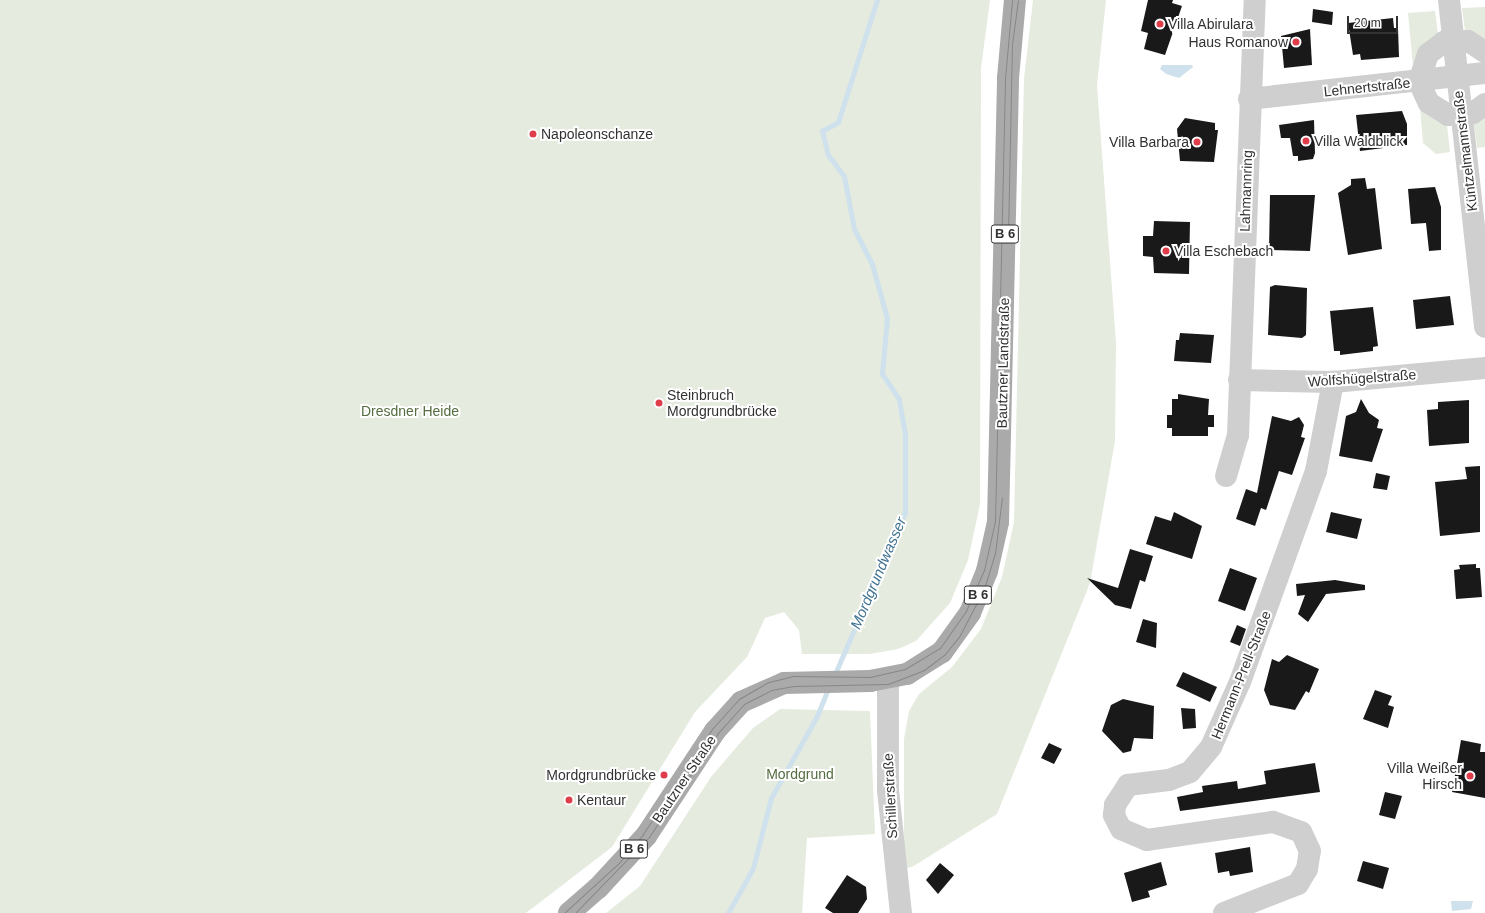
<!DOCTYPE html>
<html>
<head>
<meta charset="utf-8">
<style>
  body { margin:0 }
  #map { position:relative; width:1485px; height:913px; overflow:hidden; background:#fff; font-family:Arial,sans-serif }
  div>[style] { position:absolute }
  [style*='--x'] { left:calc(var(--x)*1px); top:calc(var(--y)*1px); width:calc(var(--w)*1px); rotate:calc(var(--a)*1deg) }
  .green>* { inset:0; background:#e5ebde }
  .water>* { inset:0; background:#cee1ec }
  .stream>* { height:5px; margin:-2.5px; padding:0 2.5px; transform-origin:2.5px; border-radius:2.5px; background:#cee1ec }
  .building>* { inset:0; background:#191919 }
  .minor>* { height:22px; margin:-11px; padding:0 11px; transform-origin:11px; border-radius:11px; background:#cfcfcf }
  .major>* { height:22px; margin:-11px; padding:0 11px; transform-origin:11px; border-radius:11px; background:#aaa }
  .tram>* { height:1px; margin:-0.5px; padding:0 0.5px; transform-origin:0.5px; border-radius:0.5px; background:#878787 }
  .dots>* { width:11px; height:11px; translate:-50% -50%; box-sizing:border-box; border:2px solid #fff; border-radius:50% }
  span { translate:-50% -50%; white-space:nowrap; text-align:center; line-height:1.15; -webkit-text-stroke:4px #fff; paint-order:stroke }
  .shield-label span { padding:1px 3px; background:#fff; border:1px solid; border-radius:3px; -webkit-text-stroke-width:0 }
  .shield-label { font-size:13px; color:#323232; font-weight:700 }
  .poi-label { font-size:14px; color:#323232 }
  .left { translate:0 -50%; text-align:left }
  .right { translate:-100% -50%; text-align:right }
  .street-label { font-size:14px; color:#323232 }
  .park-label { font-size:14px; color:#556d40 }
  .water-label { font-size:15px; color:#427392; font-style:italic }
  .scale { position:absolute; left:1347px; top:16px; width:51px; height:18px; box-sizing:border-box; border:2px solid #323232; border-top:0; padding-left:5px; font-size:12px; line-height:14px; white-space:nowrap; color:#323232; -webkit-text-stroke:3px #fff; paint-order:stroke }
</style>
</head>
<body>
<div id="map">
  <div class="green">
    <div style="clip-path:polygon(0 0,990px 0,981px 68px,980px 504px,968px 560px,950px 603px,916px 641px,898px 649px,870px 654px,802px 654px,799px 630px,784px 612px,765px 618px,747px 657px,695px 712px,612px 847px,526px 913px,0 913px)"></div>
    <div style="clip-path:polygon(1033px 0,1106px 0,1097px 85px,1116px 343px,1115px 441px,1090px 583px,997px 814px,912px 867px,904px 868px,904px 739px,909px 711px,919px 694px,952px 667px,981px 629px,1002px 577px,1014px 522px,1024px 79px)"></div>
    <div style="clip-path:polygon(1485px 7px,1485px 47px,1466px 38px,1462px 8px)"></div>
    <div style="clip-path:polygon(1435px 11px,1439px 41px,1413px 66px,1408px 13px)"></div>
    <div style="clip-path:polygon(1419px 96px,1446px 116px,1450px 152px,1436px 154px,1423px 143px)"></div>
    <div style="clip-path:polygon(1485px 109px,1485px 147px,1477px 148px,1473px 117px)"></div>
    <div style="clip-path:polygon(780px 709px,870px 711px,875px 834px,807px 838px,802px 913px,606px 913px,640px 886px,711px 777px,753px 728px)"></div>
  </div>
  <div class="water">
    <div style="clip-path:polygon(1162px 65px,1192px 65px,1193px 67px,1179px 78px,1166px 74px,1160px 69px)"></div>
    <div style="clip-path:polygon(1451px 901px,1473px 901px,1471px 909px,1452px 911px)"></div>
  </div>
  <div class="stream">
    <div style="--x:834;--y:676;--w:179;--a:-66.6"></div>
    <div style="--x:905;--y:512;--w:78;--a:-90"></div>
    <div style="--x:905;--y:434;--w:36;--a:-100"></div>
    <div style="--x:899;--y:399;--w:30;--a:-124"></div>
    <div style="--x:882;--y:374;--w:56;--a:-84.9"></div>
    <div style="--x:887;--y:318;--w:56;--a:-105.5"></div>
    <div style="--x:872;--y:264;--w:39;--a:-117"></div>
    <div style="--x:854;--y:229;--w:54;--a:-100.7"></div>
    <div style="--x:844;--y:176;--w:26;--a:-127"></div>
    <div style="--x:828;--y:155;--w:25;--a:-104"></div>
    <div style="--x:822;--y:131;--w:18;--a:-29"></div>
    <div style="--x:838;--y:122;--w:128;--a:-72.3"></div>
    <div style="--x:728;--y:913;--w:51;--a:-60.9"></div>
    <div style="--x:753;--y:868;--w:72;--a:-75.6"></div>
    <div style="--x:771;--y:798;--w:94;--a:-60.7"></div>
    <div style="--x:817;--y:716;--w:31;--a:-68"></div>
  </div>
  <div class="building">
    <div style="clip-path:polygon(1148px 0,1173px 0,1172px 3px,1182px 6px,1165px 55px,1144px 49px,1148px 33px,1141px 31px)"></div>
    <div style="clip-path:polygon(1313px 9px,1333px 12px,1332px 25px,1312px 22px)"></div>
    <div style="clip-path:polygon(1393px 18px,1394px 28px,1398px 28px,1399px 57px,1361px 60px,1360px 54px,1353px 55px,1348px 23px)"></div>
    <div style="clip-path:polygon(1310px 29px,1312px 65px,1284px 68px,1281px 36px)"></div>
    <div style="clip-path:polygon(1402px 111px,1407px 124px,1407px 145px,1360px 151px,1356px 115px)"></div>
    <div style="clip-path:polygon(1185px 118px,1215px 123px,1215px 130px,1218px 130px,1214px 162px,1180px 161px,1177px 129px)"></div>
    <div style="clip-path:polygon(1314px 120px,1315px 153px,1313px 159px,1298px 161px,1298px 156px,1293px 156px,1290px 138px,1281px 138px,1279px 125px)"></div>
    <div style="clip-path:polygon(1365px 178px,1367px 189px,1375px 188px,1382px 249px,1348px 255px,1338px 193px,1351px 185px,1351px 179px)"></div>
    <div style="clip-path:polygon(1435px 187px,1441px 207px,1441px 250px,1429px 251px,1426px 223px,1411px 224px,1408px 189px)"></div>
    <div style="clip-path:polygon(1270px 195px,1315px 195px,1310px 251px,1269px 250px)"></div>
    <div style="clip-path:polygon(1154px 221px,1190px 222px,1189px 274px,1154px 273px,1153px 257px,1143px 256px,1143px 236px,1153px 236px)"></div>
    <div style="clip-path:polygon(1275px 285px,1307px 288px,1306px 335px,1302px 338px,1268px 335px,1270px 287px)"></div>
    <div style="clip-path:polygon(1450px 296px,1454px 325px,1416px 329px,1413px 300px)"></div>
    <div style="clip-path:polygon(1373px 307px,1378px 346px,1373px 347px,1373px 351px,1340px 355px,1340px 351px,1334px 351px,1330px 311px)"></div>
    <div style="clip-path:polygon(1180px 333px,1214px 335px,1211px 363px,1174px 361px,1176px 340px,1179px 340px)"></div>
    <div style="clip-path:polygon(1178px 394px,1209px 399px,1208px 415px,1214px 415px,1214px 427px,1208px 427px,1208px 436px,1172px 436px,1172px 428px,1167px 428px,1167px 415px,1172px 415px,1172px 399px,1178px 399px)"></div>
    <div style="clip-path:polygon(1361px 399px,1369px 413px,1379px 420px,1377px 428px,1383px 429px,1372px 462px,1339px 456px,1346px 416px,1356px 412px)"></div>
    <div style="clip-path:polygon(1469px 400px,1469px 443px,1429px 446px,1427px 410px,1438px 409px,1438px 402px)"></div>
    <div style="clip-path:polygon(1272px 416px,1291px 421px,1299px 417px,1304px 425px,1301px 437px,1305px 438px,1292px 475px,1279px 471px,1266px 510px,1261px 508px,1255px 526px,1236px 519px,1246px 489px,1257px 493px)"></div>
    <div style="clip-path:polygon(1480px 466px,1480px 532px,1440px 536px,1435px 482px,1467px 479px,1465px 467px)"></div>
    <div style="clip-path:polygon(1376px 473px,1390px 476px,1387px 490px,1373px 488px)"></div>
    <div style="clip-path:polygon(1174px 512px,1202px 526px,1192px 559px,1146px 544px,1155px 516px,1171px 521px)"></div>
    <div style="clip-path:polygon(1331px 512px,1362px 519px,1357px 539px,1326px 532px)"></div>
    <div style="clip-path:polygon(1130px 549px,1153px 556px,1145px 582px,1140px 580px,1131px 609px,1115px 605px,1087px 578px,1118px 588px)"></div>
    <div style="clip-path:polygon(1476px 564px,1476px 568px,1480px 568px,1482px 597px,1456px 599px,1454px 570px,1460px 569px,1459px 565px)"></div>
    <div style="clip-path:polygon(1230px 568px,1257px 578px,1245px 611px,1218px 601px)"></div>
    <div style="clip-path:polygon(1335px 580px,1365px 585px,1365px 590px,1326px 594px,1308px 622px,1298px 614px,1305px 595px,1297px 596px,1296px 584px)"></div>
    <div style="clip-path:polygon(1143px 619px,1157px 623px,1156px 648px,1136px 642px)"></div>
    <div style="clip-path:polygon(1237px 625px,1246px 629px,1240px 646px,1230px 642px)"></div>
    <div style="clip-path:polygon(1287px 655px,1319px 669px,1309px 693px,1306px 691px,1295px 710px,1270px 705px,1264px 690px,1272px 659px,1279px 662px)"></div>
    <div style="clip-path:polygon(1183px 672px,1217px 687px,1210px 702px,1176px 686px)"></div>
    <div style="clip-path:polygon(1375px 690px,1392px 696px,1388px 705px,1394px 707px,1388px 728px,1363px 719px)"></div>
    <div style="clip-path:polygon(1123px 699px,1154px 706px,1153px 739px,1134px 738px,1131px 751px,1123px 753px,1102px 731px,1111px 705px)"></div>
    <div style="clip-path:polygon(1181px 708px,1195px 709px,1196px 728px,1183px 729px)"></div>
    <div style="clip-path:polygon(1461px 740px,1481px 744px,1480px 752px,1485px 752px,1485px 798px,1452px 792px)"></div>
    <div style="clip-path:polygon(1049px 743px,1062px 749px,1054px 764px,1041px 758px)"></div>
    <div style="clip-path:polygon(1315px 763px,1320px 792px,1180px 811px,1177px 797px,1203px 792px,1202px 786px,1237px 781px,1238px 789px,1266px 784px,1264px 771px)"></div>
    <div style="clip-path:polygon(1385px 792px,1402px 796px,1395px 819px,1379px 815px)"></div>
    <div style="clip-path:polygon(1250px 847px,1253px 872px,1230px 876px,1229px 871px,1218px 873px,1215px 853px)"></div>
    <div style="clip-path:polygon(1363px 861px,1389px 868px,1383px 889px,1357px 881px)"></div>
    <div style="clip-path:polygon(1161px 862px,1167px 885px,1148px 891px,1150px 897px,1132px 902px,1124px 873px)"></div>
    <div style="clip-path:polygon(940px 863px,954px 875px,938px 894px,926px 880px)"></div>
    <div style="clip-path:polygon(847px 875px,866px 887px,867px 899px,858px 913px,833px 913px,825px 908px)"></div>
  </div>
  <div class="minor">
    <div style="--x:1449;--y:0;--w:329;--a:83.7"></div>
    <div style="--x:1485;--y:52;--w:20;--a:-147"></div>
    <div style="--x:1468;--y:41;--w:24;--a:178"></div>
    <div style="--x:1444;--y:42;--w:20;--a:143"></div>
    <div style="--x:1428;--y:54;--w:29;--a:108"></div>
    <div style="--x:1419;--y:82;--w:23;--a:65"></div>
    <div style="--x:1429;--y:103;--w:22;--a:32"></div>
    <div style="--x:1448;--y:115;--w:25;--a:-5"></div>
    <div style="--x:1473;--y:113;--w:15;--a:-37"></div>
    <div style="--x:1249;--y:99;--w:237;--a:-6.3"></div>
    <div style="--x:1239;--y:380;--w:94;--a:1.2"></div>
    <div style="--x:1333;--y:382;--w:153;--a:-5.3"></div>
    <div style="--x:1226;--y:476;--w:43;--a:-73.7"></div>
    <div style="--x:1238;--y:435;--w:435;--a:-87.8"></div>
    <div style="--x:888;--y:679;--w:111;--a:90"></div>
    <div style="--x:888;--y:790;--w:124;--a:84"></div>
    <div style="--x:1224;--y:913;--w:79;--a:-21.4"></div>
    <div style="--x:1298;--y:884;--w:17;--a:-59"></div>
    <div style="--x:1307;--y:869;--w:18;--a:-81"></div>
    <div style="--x:1310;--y:851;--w:21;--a:-115"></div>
    <div style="--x:1301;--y:832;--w:30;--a:-160"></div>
    <div style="--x:1273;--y:822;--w:127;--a:171.9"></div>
    <div style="--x:1147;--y:840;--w:28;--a:-157"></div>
    <div style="--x:1121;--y:829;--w:16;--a:-117"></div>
    <div style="--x:1114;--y:815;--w:10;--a:-84"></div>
    <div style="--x:1115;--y:805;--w:24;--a:-57"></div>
    <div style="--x:1128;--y:785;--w:41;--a:-7"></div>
    <div style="--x:1169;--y:780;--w:22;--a:-21"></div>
    <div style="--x:1190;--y:772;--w:33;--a:-50"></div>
    <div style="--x:1211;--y:747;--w:71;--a:-66"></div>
    <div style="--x:1240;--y:682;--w:224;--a:-70.2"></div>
    <div style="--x:1316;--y:471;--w:91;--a:-79.2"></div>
  </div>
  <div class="major">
    <div style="--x:569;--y:913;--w:38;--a:-41"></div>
    <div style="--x:598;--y:888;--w:71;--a:-47.3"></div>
    <div style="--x:646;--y:836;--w:126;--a:-56.7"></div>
    <div style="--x:715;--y:731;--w:39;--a:-48"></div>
    <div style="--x:741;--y:702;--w:47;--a:-23.8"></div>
    <div style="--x:784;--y:683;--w:86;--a:-1.3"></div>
    <div style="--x:870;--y:681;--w:38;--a:-11"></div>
    <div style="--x:907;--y:674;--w:41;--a:-32.2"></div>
    <div style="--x:942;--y:652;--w:48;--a:-54.3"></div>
    <div style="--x:970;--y:613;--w:45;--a:-68"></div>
    <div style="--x:987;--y:571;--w:50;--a:-77.3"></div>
    <div style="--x:998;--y:522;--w:444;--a:-88.7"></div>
    <div style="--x:1008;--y:78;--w:78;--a:-84.9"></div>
  </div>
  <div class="tram">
    <div style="--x:1008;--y:235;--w:191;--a:-88.8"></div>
    <div style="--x:1012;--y:44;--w:44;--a:-82.2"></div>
    <div style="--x:564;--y:913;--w:74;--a:-42.3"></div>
    <div style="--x:619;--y:863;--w:38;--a:-50"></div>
    <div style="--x:643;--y:834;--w:126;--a:-56.7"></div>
    <div style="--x:712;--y:729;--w:40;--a:-48"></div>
    <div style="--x:739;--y:699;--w:34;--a:-30"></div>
    <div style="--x:769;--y:682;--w:25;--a:-14"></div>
    <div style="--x:793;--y:676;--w:77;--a:0.7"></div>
    <div style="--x:870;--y:677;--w:36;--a:-13"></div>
    <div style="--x:905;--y:669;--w:41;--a:-31"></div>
    <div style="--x:940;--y:648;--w:45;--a:-54.9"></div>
    <div style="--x:966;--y:611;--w:45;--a:-66.3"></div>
    <div style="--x:984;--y:570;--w:50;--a:-77.3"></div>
    <div style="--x:995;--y:521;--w:442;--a:-88.7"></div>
    <div style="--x:1005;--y:79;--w:79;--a:-84.9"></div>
    <div style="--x:575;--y:913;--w:106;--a:-45.8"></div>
    <div style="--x:649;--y:837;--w:125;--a:-56.4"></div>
    <div style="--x:718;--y:733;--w:39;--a:-48"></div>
    <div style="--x:744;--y:704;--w:30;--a:-27"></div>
    <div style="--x:771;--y:690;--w:23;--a:-10"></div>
    <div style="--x:794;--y:686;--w:94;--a:-1.2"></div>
    <div style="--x:888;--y:684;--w:39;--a:-21"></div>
    <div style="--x:924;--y:670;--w:26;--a:-37"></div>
    <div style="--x:945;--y:654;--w:22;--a:-51"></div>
    <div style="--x:959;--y:637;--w:54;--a:-62.5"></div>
    <div style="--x:984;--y:589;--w:37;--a:-73"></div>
    <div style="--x:995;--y:554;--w:57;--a:-83"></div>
  </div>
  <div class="dots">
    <div style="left:1160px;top:24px;background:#df3d4a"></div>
    <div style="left:1296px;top:42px;background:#df3d4a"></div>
    <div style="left:533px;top:134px;background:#df3d4a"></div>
    <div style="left:1306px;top:141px;background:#df3d4a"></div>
    <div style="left:1197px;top:142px;background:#df3d4a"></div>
    <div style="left:1166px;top:251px;background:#df3d4a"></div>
    <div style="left:659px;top:403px;background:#df3d4a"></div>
    <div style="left:664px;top:775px;background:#df3d4a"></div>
    <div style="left:1470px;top:776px;background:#df3d4a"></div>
    <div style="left:569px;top:800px;background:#df3d4a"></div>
  </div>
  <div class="shield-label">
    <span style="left:1005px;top:234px">B 6</span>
    <span style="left:978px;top:595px">B 6</span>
    <span style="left:634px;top:849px">B 6</span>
  </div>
  <div class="poi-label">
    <span class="left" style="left:1168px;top:24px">Villa Abirulara</span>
    <span class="right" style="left:1288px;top:42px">Haus Romanow</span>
    <span class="left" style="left:541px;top:134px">Napoleonschanze</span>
    <span class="left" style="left:1314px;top:141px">Villa Waldblick</span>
    <span class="right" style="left:1189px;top:142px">Villa Barbara</span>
    <span class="left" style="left:1174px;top:251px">Villa Eschebach</span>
    <span class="left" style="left:667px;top:403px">Steinbruch<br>Mordgrundbrücke</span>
    <span class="right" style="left:1462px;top:776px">Villa Weißer<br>Hirsch</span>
    <span class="right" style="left:656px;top:775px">Mordgrundbrücke</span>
    <span class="left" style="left:577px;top:800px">Kentaur</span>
  </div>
  <div class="street-label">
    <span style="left:1367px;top:87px;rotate:-6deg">Lehnertstraße</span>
    <span style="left:1465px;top:151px;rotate:-97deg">Küntzelmannstraße</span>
    <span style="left:1246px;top:191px;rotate:-88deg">Lahmannring</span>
    <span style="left:1003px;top:363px;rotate:-89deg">Bautzner Landstraße</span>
    <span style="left:1362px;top:378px;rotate:-4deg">Wolfshügelstraße</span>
    <span style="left:1241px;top:675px;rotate:-68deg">Hermann-Prell-Straße</span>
    <span style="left:684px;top:779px;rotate:-56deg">Bautzner Straße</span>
    <span style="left:890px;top:796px;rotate:-93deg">Schillerstraße</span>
  </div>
  <div class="park-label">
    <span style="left:410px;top:411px">Dresdner Heide</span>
    <span style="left:800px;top:774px">Mordgrund</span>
  </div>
  <div class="water-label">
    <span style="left:878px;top:573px;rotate:-67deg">Mordgrundwasser</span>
  </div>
  <div class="scale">20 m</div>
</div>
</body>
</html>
